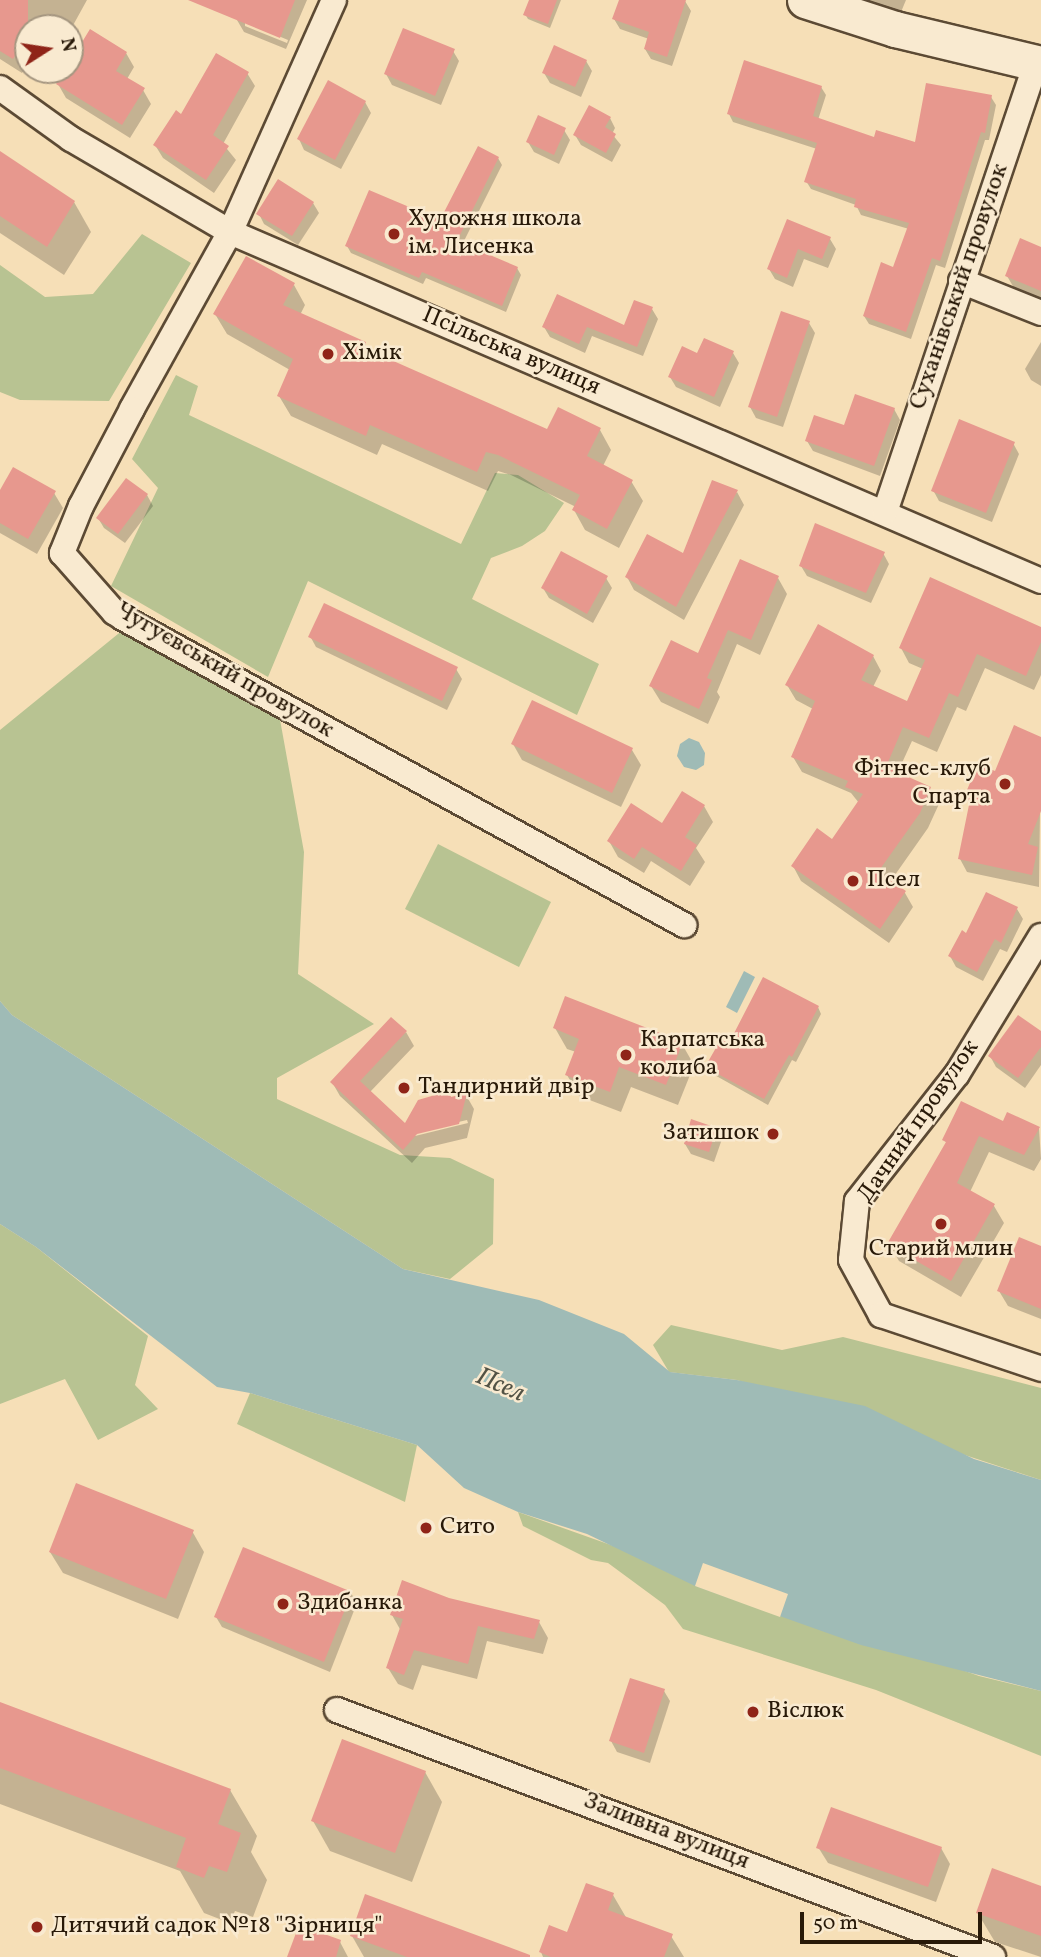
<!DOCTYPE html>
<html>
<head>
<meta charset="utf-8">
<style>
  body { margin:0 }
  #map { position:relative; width:1041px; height:1957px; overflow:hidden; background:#f6dfb7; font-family:Vollkorn,serif }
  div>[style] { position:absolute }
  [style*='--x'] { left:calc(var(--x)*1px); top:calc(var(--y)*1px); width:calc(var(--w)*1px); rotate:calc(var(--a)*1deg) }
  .green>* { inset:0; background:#b8c392 }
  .water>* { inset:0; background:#9fbbb6 }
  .pier>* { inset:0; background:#f6dfb7 }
  .shadow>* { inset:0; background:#0003 }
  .building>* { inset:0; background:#e7988e }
  .roads { filter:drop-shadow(2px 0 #5c4a34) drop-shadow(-2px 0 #5c4a34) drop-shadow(0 2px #5c4a34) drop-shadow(0 -2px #5c4a34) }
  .minor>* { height:24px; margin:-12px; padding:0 12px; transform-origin:12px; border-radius:12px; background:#f9ead0 }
  .secondary>* { height:35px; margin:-17.5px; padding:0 17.5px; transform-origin:17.5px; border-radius:17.5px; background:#f9ead0 }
  .dots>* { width:19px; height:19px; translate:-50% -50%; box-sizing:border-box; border:4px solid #f9ead0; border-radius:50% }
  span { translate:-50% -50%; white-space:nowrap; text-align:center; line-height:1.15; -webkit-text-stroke:5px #f9ead0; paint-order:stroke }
  .poi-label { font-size:24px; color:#281908 }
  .left { translate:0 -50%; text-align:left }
  .right { translate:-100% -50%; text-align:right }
  .street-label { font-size:24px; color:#281908 }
  .water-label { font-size:26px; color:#525245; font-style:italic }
  .north { position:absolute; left:14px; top:14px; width:70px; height:70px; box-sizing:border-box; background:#f9ead0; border:2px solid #a59680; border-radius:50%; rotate:78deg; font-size:19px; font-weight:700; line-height:28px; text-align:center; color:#281908 }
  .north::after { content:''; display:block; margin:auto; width:24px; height:32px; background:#8f2418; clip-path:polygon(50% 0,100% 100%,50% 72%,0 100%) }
  .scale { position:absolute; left:800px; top:1912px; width:182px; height:32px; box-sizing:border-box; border:4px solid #281908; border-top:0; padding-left:9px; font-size:21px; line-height:24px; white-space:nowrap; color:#281908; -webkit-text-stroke:5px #f9ead0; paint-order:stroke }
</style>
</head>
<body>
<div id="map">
  <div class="green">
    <div style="clip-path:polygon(142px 234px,191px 263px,109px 401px,20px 400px,0 392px,0 265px,45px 297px,93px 294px)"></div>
    <div style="clip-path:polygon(176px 375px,198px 386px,189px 415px,461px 544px,495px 473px,518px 475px,564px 503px,545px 531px,522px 546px,491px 558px,472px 599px,599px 664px,577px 715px,308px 581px,268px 677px,111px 586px,158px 488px,132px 459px)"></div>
    <div style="clip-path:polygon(129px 625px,279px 714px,304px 852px,298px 974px,374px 1024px,277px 1078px,277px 1099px,400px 1155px,450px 1158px,494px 1179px,493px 1244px,450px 1279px,403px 1269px,12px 1015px,0 1001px,0 730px)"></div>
    <div style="clip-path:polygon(438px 844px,551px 902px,519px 967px,405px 909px)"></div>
    <div style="clip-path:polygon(0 1224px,36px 1247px,148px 1336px,135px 1385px,158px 1409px,98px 1440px,65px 1379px,0 1404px)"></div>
    <div style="clip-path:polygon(671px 1325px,782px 1350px,843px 1337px,1041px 1388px,1041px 1480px,737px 1380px,669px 1372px,653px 1345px)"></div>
    <div style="clip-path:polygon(250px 1393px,417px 1445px,405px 1502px,237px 1424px)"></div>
    <div style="clip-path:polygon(518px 1512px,979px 1676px,1041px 1691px,1041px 1756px,876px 1690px,683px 1629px,665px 1605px,608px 1563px,591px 1560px,523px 1526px)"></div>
  </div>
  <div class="water">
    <div style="clip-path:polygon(689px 738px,699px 742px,705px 753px,704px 765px,696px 770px,684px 767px,677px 756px,680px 744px)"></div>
    <div style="clip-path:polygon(744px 971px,755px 977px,737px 1013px,726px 1007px)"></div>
    <div style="clip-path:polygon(0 1001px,12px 1015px,403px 1269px,539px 1300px,624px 1334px,670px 1372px,737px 1380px,865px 1406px,974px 1459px,1041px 1480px,1041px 1691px,861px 1645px,695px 1586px,587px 1534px,518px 1512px,464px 1488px,417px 1445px,250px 1393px,217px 1387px,36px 1247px,0 1224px)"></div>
  </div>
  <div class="pier">
    <div style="clip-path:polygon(703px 1563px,788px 1594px,780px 1617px,695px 1586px)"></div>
  </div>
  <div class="shadow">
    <div style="clip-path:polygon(0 0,87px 0,71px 29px,55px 20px,50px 28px,28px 28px,28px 63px,22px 73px,0 59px)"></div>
    <div style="clip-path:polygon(evenodd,245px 0,307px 0,286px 49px,244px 32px,237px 20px,245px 0,245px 22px,288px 40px,287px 43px,245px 26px,245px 22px)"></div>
    <div style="clip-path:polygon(531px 0,561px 0,550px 28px,528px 19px,525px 14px)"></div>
    <div style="clip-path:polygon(621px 0,685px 1px,691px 11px,672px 66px,651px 59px,645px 49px,649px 39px,620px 29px,614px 19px)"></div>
    <div style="clip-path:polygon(866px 0,906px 0,901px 12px)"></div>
    <div style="clip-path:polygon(453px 51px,459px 61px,441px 105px,392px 85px,386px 74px)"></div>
    <div style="clip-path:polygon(126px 53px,134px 67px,127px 79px,143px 90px,151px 104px,130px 138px,66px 98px,58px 84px,70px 70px,70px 65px)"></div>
    <div style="clip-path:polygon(586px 61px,592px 71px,581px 97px,550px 83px,544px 73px)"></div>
    <div style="clip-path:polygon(247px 73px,255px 86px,223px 144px,236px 160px,214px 193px,163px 158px,155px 145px,182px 116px)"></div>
    <div style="clip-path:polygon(821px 87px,826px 95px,818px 120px,876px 140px,917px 144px,991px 97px,996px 105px,989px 140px,985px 140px,945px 268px,936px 265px,911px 339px,869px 324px,864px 316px,895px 269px,909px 229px,861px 215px,856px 205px,811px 189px,806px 181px,817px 149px,733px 122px,729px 114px)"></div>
    <div style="clip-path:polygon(365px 102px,371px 113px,341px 169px,304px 150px,299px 139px)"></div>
    <div style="clip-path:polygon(610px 118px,615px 128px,612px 134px,621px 145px,612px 162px,581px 145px,575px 135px)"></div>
    <div style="clip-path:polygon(564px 130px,570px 140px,559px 164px,534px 152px,528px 142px)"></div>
    <div style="clip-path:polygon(0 153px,74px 202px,91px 232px,64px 275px,0 233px)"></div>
    <div style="clip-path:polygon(498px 158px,502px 165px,462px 245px,517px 268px,521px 275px,506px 312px,426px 278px,423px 284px,351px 253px,347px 246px,441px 223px)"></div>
    <div style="clip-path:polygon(313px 203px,319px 213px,298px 245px,264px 224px,259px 214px)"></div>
    <div style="clip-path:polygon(788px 222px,830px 239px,836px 249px,828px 268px,804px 259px,793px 287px,775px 279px,769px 269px)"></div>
    <div style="clip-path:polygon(1041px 248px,1041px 312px,1024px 305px,1007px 276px)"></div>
    <div style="clip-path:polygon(294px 285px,305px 305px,300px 315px,365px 344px,370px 352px,548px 432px,600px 430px,611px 450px,603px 466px,631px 481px,643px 501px,619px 548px,585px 530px,574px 510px,576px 507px,511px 475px,498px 471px,488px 491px,382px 444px,377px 455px,291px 416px,279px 396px,290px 370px,227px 334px,215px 314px)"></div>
    <div style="clip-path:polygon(558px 296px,625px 327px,652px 309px,658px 319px,643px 356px,592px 336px,585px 353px,550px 337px,544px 327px)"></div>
    <div style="clip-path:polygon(809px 323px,815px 333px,783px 427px,756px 418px,750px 407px)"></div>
    <div style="clip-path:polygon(1041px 342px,1041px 386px,1031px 380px,1025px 369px)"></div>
    <div style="clip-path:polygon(733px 353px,739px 363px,720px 407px,676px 387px,670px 377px)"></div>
    <div style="clip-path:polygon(894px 409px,900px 420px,880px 476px,813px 451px,807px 441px)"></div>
    <div style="clip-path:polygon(1013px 443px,1019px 454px,992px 522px,939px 501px,933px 490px)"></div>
    <div style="clip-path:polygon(127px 480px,147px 495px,153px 506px,125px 543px,104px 528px,98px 518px)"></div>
    <div style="clip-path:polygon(737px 492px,744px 505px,684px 620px,634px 590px,627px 577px,684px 556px)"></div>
    <div style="clip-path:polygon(54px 493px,63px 508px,37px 554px,0 533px,0 494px)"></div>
    <div style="clip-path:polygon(883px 553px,889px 564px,871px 603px,807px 576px,801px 566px)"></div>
    <div style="clip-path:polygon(606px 578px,612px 588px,593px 623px,549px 598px,543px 588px)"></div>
    <div style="clip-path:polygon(778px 578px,787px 594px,760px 655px,737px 644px,717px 692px,720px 697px,708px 724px,661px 702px,651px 686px,699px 655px)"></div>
    <div style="clip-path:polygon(1041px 629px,1041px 675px,1034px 690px,985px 668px,966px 711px,957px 707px,937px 752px,912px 741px,897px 774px,930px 789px,939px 804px,928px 828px,890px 882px,905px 893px,913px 907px,889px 943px,801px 881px,793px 866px,832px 841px,859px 803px,851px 793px,802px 772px,793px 757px,813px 709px,796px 700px,787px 685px,873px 656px,881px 671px,873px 687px,908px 703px,923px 669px,909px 663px,901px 648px)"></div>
    <div style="clip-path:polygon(310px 636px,456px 669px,462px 679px,447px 710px,316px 647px)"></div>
    <div style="clip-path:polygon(1041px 738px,1039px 887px,967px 872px,960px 859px,971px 805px,966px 797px)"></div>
    <div style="clip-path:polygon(513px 744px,632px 750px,641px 765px,621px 807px,522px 760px)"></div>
    <div style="clip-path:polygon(704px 806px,713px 822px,696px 848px,705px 862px,690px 886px,651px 861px,644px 873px,618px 857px,609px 841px,662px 825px)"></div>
    <div style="clip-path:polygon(1017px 909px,1023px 919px,1007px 952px,1000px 949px,983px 981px,956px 967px,950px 956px,967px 935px)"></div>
    <div style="clip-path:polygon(818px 1007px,821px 1014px,796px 1062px,792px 1060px,768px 1105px,711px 1073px,708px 1067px,729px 1046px)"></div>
    <div style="clip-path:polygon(555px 1028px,682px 1044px,694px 1065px,678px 1105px,631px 1087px,621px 1112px,579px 1096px,567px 1075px,576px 1052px,567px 1049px)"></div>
    <div style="clip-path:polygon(evenodd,406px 1032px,414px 1046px,370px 1092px,406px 1126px,451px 1099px,466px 1095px,474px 1109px,467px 1138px,425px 1148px,412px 1163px,340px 1096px,332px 1082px,406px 1032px,467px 1120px,468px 1123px,415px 1136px,415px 1132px,467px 1120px)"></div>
    <div style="clip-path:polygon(1041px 1034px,1041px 1065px,1025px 1088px,996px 1067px,990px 1056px)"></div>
    <div style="clip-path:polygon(1004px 1123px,1039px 1128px,1041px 1159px,1034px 1171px,989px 1152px,970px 1192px,994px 1206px,1004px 1223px,961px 1297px,899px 1261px,889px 1244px,947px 1144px,944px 1139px)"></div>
    <div style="clip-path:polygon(716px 1129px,722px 1139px,714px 1162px,691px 1154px,685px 1144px)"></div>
    <div style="clip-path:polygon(1041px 1248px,1041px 1319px,1008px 1306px,999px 1291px)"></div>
    <div style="clip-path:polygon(192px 1531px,204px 1552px,178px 1619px,63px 1573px,50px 1552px)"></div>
    <div style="clip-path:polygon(351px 1593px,357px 1603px,330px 1672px,222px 1627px,216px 1617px)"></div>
    <div style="clip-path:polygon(449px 1600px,539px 1622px,548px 1638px,543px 1654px,487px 1641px,477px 1679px,422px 1665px,413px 1690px,398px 1684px,388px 1668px,401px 1631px,392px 1615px)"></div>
    <div style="clip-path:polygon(664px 1691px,670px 1701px,650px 1763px,617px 1752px,611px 1741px)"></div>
    <div style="clip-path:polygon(0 1704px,230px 1790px,257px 1836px,251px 1852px,267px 1880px,253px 1917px,235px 1911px,230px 1923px,204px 1913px,180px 1871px,0 1804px)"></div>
    <div style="clip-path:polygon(425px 1772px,442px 1802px,412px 1882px,330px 1851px,313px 1821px)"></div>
    <div style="clip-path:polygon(818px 1847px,941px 1848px,950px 1864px,936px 1902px,828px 1863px)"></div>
    <div style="clip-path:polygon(1041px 1887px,1041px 1957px,995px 1942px,977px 1912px)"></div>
    <div style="clip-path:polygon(613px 1895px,627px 1919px,671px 1936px,684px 1957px,543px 1957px,541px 1952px,568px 1934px)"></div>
    <div style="clip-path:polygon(366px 1897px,530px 1957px,364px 1957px,352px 1936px)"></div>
    <div style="clip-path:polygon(340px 1942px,348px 1957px,289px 1957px)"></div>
  </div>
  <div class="building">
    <div style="clip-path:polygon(0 0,28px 0,28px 36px,13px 59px,0 51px)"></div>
    <div style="clip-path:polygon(188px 0,295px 0,280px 38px)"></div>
    <div style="clip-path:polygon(529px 0,557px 0,548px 24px,523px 15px)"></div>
    <div style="clip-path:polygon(619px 0,686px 0,667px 57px,644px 49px,649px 32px,612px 19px)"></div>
    <div style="clip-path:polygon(403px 28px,455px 49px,435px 96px,384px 74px)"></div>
    <div style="clip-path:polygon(90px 29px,127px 52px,116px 71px,145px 88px,122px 125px,56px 84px,65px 70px,70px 70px,70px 62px)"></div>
    <div style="clip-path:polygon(554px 45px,587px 60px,575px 87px,542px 73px)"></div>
    <div style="clip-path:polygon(216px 53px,249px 72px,213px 135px,229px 146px,206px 180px,153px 145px,176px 110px,181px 114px)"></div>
    <div style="clip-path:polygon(744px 60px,822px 86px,813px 116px,874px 137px,876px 130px,915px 142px,926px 83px,992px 95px,985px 133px,981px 132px,940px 261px,932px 258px,906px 332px,863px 316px,881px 262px,893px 267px,909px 223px,854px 207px,856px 199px,804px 182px,817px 143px,727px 114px)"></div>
    <div style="clip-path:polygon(328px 80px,366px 101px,335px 160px,297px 139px)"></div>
    <div style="clip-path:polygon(589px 105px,611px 117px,605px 127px,616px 134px,606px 153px,573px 135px)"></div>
    <div style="clip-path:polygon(538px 115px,566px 128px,554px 155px,526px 142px)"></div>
    <div style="clip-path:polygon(478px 146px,499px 157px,457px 241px,518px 267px,502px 306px,422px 272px,419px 278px,345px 246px,369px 190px,440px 220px)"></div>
    <div style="clip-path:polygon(0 151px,75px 201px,47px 247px,0 216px)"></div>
    <div style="clip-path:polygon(278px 179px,314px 202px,292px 236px,256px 214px)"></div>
    <div style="clip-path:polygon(787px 219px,831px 237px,822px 259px,798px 249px,787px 278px,767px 269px)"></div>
    <div style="clip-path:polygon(1020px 238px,1041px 247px,1041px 291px,1005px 276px)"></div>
    <div style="clip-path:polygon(246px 256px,295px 283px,283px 305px,366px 342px,364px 348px,547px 429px,558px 407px,601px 428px,587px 456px,633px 480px,607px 529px,572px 510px,580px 495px,498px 455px,486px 452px,477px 472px,370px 425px,366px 436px,277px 396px,293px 359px,213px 314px)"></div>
    <div style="clip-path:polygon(557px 294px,624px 325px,634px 300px,653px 307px,637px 347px,587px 327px,579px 344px,542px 327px)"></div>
    <div style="clip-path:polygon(781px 311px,810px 321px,777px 417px,748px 407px)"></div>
    <div style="clip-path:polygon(704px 338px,734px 351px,714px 397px,668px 377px,682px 346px,697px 353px)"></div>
    <div style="clip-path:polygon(855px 394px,895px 408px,874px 466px,805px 441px,814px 415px,844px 425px)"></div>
    <div style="clip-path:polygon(959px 419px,1015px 442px,986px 513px,931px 491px)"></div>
    <div style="clip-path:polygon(13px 467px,56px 491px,28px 539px,0 523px,0 490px)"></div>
    <div style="clip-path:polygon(126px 478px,148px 494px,118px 534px,96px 518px)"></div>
    <div style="clip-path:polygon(712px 480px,738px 490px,676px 607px,625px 577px,647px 534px,683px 553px)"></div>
    <div style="clip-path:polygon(815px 523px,885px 552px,866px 593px,799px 566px)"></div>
    <div style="clip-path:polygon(561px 551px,608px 576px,587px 614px,541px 588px)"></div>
    <div style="clip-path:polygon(740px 559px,779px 576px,751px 640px,728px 630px,707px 678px,712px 680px,699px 709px,649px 686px,671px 640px,698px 653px)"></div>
    <div style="clip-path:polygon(930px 577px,1041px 627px,1041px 642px,1026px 676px,977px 654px,958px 697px,949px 693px,929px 738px,903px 727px,886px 767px,931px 787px,920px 813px,878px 872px,906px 891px,880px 929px,791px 866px,817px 828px,832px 839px,863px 794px,845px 787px,848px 781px,791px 757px,815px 701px,785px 685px,818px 624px,874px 655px,861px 680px,907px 701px,925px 660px,899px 648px)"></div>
    <div style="clip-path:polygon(324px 603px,458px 667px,442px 701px,308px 637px)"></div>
    <div style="clip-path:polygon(532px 700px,633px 748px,612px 793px,511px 744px)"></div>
    <div style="clip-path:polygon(1014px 725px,1041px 737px,1041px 811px,1028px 844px,1038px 847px,1032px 875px,958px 859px,970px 800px,964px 797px,978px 764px,995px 771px)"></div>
    <div style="clip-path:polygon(682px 791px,705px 805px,685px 837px,697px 845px,681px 871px,642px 847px,634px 859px,607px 841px,631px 803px,662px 823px)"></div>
    <div style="clip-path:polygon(986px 892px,1018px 907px,1001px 943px,995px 939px,977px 972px,948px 956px,962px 930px,966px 933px)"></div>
    <div style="clip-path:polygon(763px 977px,819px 1006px,792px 1057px,789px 1055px,764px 1099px,705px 1067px,721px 1039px,729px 1043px)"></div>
    <div style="clip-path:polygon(565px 996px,683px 1042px,666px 1085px,619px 1067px,610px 1092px,565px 1075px,579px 1039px,553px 1028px)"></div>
    <div style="clip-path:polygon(1018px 1015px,1041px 1031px,1041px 1047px,1018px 1078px,988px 1056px)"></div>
    <div style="clip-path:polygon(391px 1017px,407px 1031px,360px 1081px,405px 1123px,418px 1100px,449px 1091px,451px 1097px,467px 1093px,459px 1124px,417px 1134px,403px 1150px,330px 1082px)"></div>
    <div style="clip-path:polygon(961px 1101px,1003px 1121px,1007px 1112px,1040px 1127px,1024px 1155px,979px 1136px,957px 1183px,995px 1204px,951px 1281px,887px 1244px,946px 1142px,942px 1140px)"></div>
    <div style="clip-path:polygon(691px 1119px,717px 1128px,709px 1152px,684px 1144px)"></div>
    <div style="clip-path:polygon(1019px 1237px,1041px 1246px,1041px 1309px,997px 1291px)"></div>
    <div style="clip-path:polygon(76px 1483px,194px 1530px,166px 1599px,49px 1552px)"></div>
    <div style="clip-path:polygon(243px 1547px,352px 1592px,324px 1662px,214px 1617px)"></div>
    <div style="clip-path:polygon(402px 1580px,449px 1598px,540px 1620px,534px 1639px,478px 1626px,468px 1664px,414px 1650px,404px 1675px,386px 1668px,403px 1619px,390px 1615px)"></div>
    <div style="clip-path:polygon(630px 1678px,665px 1689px,644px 1753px,609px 1741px)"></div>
    <div style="clip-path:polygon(0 1702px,231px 1789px,218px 1824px,241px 1833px,227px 1872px,209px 1866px,204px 1878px,176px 1867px,186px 1838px,0 1768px)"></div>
    <div style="clip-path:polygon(342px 1739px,426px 1771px,395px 1853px,311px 1821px)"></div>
    <div style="clip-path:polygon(831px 1807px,942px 1847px,928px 1887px,816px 1848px)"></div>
    <div style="clip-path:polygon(992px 1868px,1041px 1886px,1041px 1936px,976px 1913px)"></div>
    <div style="clip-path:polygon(586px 1883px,614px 1893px,608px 1910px,673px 1934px,664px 1957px,551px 1957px,539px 1952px,549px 1925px,567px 1932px)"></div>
    <div style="clip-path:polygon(365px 1894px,530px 1955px,530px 1957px,407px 1957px,350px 1936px)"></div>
    <div style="clip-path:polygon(299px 1925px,341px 1940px,336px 1957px,287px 1957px)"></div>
  </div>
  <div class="roads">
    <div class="minor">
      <div style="--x:334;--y:0;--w:254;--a:114.1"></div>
      <div style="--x:230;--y:232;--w:202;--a:119"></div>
      <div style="--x:132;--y:409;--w:110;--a:117.7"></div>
      <div style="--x:81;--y:506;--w:51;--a:112"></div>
      <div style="--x:62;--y:553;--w:79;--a:48.6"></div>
      <div style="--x:114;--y:612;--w:11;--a:34"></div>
      <div style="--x:123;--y:618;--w:640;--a:28.69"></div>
      <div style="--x:0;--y:88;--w:87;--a:35.7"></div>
      <div style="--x:71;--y:139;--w:184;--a:30.3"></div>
      <div style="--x:230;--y:232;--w:883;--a:23.28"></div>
      <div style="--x:961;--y:281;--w:86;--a:21.8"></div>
      <div style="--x:885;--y:512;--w:474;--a:-71.4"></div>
      <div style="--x:1041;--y:936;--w:162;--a:121.3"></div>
      <div style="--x:957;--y:1074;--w:162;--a:128.2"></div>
      <div style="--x:857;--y:1201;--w:59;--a:95.8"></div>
      <div style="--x:851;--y:1260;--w:63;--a:61.4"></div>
      <div style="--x:881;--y:1315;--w:169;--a:18.6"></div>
      <div style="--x:337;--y:1710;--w:701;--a:20.63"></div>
    </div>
    <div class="secondary">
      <div style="--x:805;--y:0;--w:95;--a:17.9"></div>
      <div style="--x:895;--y:29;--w:150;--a:13.5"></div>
    </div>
  </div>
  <div class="dots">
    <div style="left:394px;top:234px;background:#8f2418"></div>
    <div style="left:328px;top:354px;background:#8f2418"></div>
    <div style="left:1005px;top:784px;background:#8f2418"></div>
    <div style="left:853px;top:881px;background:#8f2418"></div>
    <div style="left:626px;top:1055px;background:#8f2418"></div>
    <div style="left:404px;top:1088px;background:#8f2418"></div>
    <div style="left:773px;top:1134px;background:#8f2418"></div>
    <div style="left:941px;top:1224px;background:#8f2418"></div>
    <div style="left:426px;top:1528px;background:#8f2418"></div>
    <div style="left:283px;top:1604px;background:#8f2418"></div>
    <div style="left:753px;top:1712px;background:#8f2418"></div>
    <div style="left:37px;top:1927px;background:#8f2418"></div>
  </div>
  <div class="poi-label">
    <span class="left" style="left:408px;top:234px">Художня школа<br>ім. Лисенка</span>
    <span class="left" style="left:342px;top:354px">Хімік</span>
    <span class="right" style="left:991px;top:784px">Фітнес-клуб<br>Спарта</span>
    <span class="left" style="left:867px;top:881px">Псел</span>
    <span class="left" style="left:640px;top:1055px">Карпатська<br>колиба</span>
    <span class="left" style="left:418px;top:1088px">Тандирний двір</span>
    <span class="right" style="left:759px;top:1134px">Затишок</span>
    <span style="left:941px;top:1250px">Старий млин</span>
    <span class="left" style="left:440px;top:1528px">Сито</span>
    <span class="left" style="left:297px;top:1604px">Здибанка</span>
    <span class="left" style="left:767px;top:1712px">Віслюк</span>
    <span class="left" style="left:51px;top:1927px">Дитячий садок №18 "Зірниця"</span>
  </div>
  <div class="street-label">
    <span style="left:960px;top:287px;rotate:-71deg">Суханівський провулок</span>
    <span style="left:511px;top:352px;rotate:23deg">Псільська вулиця</span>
    <span style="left:224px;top:671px;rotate:30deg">Чугуєвський провулок</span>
    <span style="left:919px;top:1122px;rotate:-55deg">Дачний провулок</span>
    <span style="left:666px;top:1832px;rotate:21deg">Заливна вулиця</span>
  </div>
  <div class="water-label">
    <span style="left:500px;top:1386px;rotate:23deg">Псел</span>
  </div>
  <div class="north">N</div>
  <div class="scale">50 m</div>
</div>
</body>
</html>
